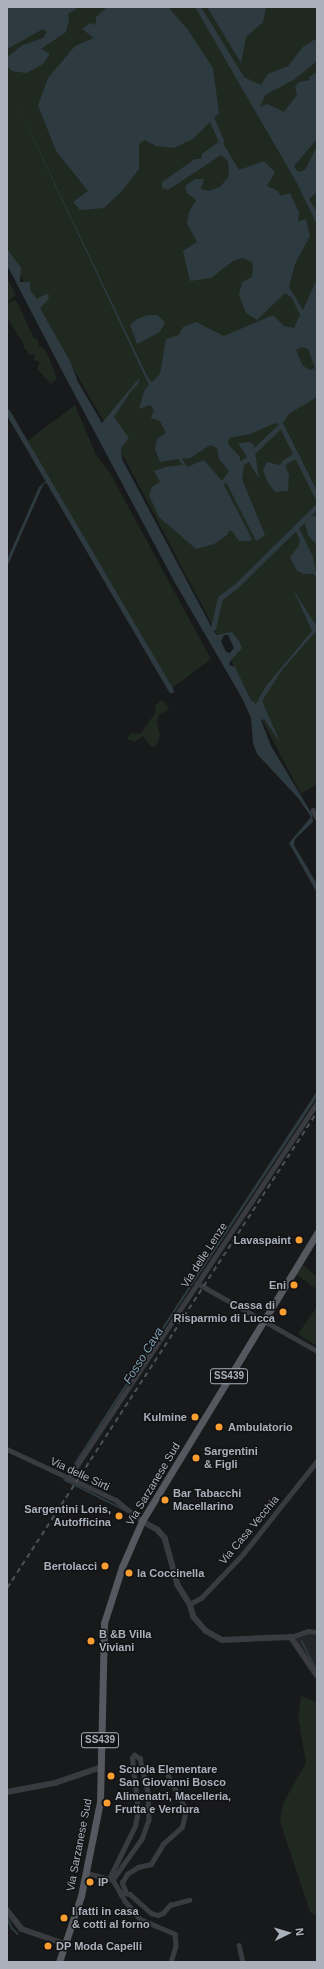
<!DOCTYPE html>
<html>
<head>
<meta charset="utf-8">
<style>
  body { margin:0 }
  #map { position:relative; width:324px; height:1969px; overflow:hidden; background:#18191b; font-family:Helvetica,sans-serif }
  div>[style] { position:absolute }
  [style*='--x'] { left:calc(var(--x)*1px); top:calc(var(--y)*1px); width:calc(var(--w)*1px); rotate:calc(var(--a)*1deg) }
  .built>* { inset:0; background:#242528 }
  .green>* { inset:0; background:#202920 }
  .water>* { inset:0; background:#2d3a40 }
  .stream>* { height:1.5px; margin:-0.75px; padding:0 0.75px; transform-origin:0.75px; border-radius:0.75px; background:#2d3a40 }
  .canal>* { height:5px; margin:-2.5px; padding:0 2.5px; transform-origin:2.5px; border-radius:2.5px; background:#2d3a40 }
  .minor>* { height:4.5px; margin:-2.25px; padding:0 2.25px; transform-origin:2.25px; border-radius:2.25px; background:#393b40 }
  .tertiary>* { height:5.5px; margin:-2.75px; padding:0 2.75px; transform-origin:2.75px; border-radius:2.75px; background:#393b40 }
  .primary>* { height:7px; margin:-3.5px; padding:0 3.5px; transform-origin:3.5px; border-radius:3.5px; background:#55585f }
  .rail>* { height:1.5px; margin-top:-0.75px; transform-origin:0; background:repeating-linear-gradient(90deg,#4c4f55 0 5px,transparent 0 9px) }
  .dots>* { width:11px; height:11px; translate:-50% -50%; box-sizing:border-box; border:2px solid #131316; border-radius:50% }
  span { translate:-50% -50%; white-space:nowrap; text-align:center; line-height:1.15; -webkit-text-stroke:3px #131316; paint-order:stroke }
  .shield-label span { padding:1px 3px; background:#131316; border:1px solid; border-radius:3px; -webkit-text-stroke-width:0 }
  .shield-label { font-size:10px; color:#aab1bb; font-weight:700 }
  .poi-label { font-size:11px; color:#aab1bb; font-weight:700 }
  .right { translate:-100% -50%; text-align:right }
  .left { translate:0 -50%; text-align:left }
  .street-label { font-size:11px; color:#aab1bb }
  .water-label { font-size:12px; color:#80a4b7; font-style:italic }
  .frame { position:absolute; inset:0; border:8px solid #aab1bb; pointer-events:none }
  .north { position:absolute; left:268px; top:1913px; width:40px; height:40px; -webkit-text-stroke:3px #131316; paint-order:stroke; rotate:85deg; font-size:11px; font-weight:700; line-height:16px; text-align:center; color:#aab1bb }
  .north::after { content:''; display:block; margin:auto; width:14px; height:18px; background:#aab1bb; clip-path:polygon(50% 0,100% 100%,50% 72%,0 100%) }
</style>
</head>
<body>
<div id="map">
  <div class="built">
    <div style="clip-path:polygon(308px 1631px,317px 1632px,317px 1675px,291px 1637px)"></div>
  </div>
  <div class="green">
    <div style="clip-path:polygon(evenodd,7px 7px,317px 7px,317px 784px,301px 794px,125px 459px,7px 252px,7px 7px,224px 635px,228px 635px,234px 648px,230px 653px,226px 652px,221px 641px,224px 635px)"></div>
    <div style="clip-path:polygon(7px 278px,16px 295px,7px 302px)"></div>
    <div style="clip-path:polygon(16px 300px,34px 338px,38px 340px,39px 346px,43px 347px,48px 355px,57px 379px,51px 384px,37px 369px,40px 362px,34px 360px,35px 355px,27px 354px,27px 350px,24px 349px,24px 345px,7px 317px,7px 303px)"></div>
    <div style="clip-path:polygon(75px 405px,96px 455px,110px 473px,211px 659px,171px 689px,27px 441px)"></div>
    <div style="clip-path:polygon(161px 700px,164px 701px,169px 709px,160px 714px,157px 721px,160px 736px,156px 746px,151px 747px,143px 736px,135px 742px,127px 739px,131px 733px,140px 734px,156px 712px,155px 706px)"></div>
    <div style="clip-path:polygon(302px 1264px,317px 1277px,317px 1290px,296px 1274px)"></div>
    <div style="clip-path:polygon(317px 1307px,317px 1346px,298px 1334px)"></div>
    <div style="clip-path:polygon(301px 1696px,317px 1702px,317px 1916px,310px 1912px,280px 1822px,283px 1803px,306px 1763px,298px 1716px)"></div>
  </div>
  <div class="water">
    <div style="clip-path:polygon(7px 7px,79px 7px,68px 14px,69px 20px,66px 32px,41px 49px,50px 54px,43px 64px,26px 73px,12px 71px,7px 66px,7px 57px,23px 45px,43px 38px,47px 32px,43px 29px,7px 49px)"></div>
    <div style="clip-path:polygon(107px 7px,168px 7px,188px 30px,213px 68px,219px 113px,193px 139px,174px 148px,156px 146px,145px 140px,139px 144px,139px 169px,122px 191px,104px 208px,80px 210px,73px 202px,88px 191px,56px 151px,38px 105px,48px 78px,75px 46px,94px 38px,82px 29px,90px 23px,96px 25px,96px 17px)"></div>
    <div style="clip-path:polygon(195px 7px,201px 7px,244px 77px,261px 85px,268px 74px,288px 66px,303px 47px,317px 38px,317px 61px,295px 79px,265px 95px,260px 107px,267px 104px,284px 112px,297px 95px,295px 87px,299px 82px,310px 80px,309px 77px,315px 73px,317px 74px,317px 139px,294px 166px,298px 172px,305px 170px,317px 146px,317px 192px,309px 199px,317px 212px,317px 225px,298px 185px)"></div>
    <div style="clip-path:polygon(207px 7px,266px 7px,263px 22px,246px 37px,241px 63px)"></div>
    <div style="clip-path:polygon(evenodd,7px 83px,148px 378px,152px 382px,160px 374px,166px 339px,179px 335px,183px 327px,196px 322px,224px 336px,273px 315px,284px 326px,294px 328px,300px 315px,292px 298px,285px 293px,257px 320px,246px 313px,239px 295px,242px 282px,252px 277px,253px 269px,252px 262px,242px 258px,233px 261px,211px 278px,190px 281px,183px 251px,197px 242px,187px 223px,189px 212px,196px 200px,187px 193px,185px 186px,195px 179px,204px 179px,201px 189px,209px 191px,221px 186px,229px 176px,228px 161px,221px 155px,168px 190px,162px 188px,162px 182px,195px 159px,201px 159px,202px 154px,221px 140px,239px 170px,264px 161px,275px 172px,267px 186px,278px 191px,281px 196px,290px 193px,299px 212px,298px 221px,306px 219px,310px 236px,295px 264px,289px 287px,303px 310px,317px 279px,317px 397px,290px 413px,281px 425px,275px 423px,250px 434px,229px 438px,228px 441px,229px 445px,240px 457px,240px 461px,247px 457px,238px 443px,250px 442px,254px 445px,259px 479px,249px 462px,244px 465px,242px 479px,265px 535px,256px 541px,226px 482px,224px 485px,252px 539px,250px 541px,239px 541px,232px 531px,229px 531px,227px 535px,214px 544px,196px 549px,159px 517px,149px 495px,152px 487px,160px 482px,154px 471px,166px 467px,183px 465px,178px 459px,160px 462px,155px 449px,157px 439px,166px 433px,160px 421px,151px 418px,154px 410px,150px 405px,139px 409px,144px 391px,149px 385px,7px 83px,301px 347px,308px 349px,315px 368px,310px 370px,303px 366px,296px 350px,301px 347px,7px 83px,210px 445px,217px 448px,219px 459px,229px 471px,222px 481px,204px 460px,187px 467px,182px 459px,190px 458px,210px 445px)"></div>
    <div style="clip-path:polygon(evenodd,7px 249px,21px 268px,20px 282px,30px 282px,30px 290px,37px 299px,46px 294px,49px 295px,48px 300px,40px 308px,71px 363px,78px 382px,102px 423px,140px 377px,138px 384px,131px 391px,114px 417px,129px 438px,121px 448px,122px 459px,213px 630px,217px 635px,232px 632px,239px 641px,242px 648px,230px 661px,229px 665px,235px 667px,251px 700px,256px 704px,266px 686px,312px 631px,293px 589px,317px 627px,317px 630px,282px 670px,262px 701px,280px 742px,264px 719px,261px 720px,271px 746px,312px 814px,313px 822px,295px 839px,294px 845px,317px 884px,317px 893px,289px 843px,311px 817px,299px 799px,257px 754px,253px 743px,251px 718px,242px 698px,174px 581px,60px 367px,7px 265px,7px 249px,224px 635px,228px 635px,234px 648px,230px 653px,226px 652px,221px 641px,224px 635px)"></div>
    <div style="clip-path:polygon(148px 315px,157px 315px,165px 322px,160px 332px,137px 344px,130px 325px,137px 319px)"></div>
    <div style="clip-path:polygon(267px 462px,279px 465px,284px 462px,289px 475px,288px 491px,275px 492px,267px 481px,263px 470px)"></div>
    <div style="clip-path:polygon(46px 481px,47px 482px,43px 485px,7px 567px,7px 560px,39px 487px)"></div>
    <div style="clip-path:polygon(310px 516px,316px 516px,317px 520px,317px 545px,308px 535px,305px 523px)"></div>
    <div style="clip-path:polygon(299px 528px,313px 557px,317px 579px,314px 574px,304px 574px,297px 571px,290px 557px,298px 547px,300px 541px,296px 531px)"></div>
    <div style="clip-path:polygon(317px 1091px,317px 1097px,302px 1120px,197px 1278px,195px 1277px)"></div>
  </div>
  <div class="stream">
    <div style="--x:75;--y:1464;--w:224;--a:-57"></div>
    <div style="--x:67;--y:1478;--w:3;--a:135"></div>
    <div style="--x:65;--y:1480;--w:69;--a:26.6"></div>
    <div style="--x:302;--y:1641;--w:33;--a:63"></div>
    <div style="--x:7;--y:1916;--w:13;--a:67"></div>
    <div style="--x:12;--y:1928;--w:8;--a:45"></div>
  </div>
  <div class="canal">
    <div style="--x:212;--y:120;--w:22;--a:66"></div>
    <div style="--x:221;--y:140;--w:1;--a:90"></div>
    <div style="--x:221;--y:141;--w:14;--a:-115"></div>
    <div style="--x:215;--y:128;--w:9;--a:-111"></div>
    <div style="--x:7;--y:411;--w:324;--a:59.6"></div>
    <div style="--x:255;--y:450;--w:36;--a:-44"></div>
    <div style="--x:281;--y:425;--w:80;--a:63.4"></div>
    <div style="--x:284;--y:462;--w:14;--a:-30"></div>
    <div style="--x:213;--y:628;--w:31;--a:-77"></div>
    <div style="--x:220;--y:598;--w:20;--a:-37"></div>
    <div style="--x:236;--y:586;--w:114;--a:-44.6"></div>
  </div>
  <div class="minor">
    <div style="--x:313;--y:810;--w:9;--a:63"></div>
    <div style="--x:197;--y:1283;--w:138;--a:29.5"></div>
    <div style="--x:7;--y:1449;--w:120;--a:25.1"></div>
    <div style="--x:116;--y:1500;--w:33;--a:39"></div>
    <div style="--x:68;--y:1479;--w:451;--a:-56.5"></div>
    <div style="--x:190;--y:1604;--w:13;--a:-29"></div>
    <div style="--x:201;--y:1598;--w:61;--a:-46.3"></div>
    <div style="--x:243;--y:1554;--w:119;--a:-51.5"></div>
    <div style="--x:291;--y:1637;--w:18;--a:-19"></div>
    <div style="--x:308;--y:1631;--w:9;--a:6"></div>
    <div style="--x:87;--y:1873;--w:27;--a:15"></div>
    <div style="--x:113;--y:1880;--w:24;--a:60"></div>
    <div style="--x:125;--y:1901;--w:23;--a:50"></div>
    <div style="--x:140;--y:1919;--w:38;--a:23"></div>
    <div style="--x:175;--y:1934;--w:12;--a:85"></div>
    <div style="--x:176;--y:1946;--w:17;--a:107"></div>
    <div style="--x:109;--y:1879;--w:59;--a:-63.9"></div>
    <div style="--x:135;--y:1826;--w:15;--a:-79"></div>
    <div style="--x:138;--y:1811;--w:53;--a:-96.5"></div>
    <div style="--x:132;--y:1758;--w:4;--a:-56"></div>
    <div style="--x:134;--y:1755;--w:7;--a:27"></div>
    <div style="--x:140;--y:1758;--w:35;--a:77"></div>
    <div style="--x:148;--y:1792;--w:28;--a:88"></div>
    <div style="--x:149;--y:1820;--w:20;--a:110"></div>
    <div style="--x:142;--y:1839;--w:50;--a:125.3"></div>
    <div style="--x:124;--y:1893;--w:6;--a:9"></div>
    <div style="--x:130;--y:1894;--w:28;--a:42"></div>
    <div style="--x:151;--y:1913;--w:7;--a:16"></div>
    <div style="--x:158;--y:1915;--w:5;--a:-22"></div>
    <div style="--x:163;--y:1913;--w:11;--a:-49"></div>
    <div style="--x:170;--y:1905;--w:20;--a:-15"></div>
    <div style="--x:120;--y:1894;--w:6;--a:-31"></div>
    <div style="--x:125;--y:1891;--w:9;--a:-111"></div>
    <div style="--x:122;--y:1883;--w:10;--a:-61"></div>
    <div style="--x:127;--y:1874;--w:13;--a:-32"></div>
    <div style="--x:138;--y:1867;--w:13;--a:-13"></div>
    <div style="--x:151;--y:1864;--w:23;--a:-59"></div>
    <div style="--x:163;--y:1844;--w:25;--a:-42"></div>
    <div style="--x:182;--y:1827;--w:17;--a:-77"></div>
    <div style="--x:186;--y:1810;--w:38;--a:-118"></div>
    <div style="--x:239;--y:1945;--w:17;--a:77"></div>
  </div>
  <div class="tertiary">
    <div style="--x:142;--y:1521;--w:18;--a:29"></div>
    <div style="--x:158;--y:1530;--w:11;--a:49"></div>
    <div style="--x:165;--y:1538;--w:49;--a:74.5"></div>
    <div style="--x:178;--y:1585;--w:22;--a:58"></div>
    <div style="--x:190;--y:1604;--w:14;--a:73"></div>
    <div style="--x:194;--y:1617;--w:18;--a:49"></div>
    <div style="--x:206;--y:1631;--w:18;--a:29"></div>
    <div style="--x:222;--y:1640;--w:69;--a:-2.5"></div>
    <div style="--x:291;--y:1637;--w:46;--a:55.6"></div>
    <div style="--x:7;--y:1792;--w:49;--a:-10.6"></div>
    <div style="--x:55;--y:1783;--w:46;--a:-18.8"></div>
    <div style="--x:7;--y:1910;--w:24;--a:52"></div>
    <div style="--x:22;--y:1929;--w:46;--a:19.2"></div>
  </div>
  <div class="primary">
    <div style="--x:59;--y:1962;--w:70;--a:-71.6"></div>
    <div style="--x:81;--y:1896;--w:96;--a:-78.6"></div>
    <div style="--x:100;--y:1802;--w:179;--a:-88.7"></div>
    <div style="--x:104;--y:1623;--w:59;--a:-72.2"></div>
    <div style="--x:122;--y:1567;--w:50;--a:-66.5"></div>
    <div style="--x:142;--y:1521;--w:337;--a:-58.7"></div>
  </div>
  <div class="rail">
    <div style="--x:7;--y:1588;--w:568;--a:-56.93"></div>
  </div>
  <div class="dots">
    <div style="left:299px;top:1240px;background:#fb9e30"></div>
    <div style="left:294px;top:1285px;background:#fb9e30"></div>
    <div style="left:283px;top:1312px;background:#fb9e30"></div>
    <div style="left:195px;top:1417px;background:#fb9e30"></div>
    <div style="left:219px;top:1427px;background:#fb9e30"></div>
    <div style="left:196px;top:1458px;background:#fb9e30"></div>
    <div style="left:165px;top:1500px;background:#fb9e30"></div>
    <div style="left:119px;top:1516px;background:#fb9e30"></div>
    <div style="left:105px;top:1566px;background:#fb9e30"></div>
    <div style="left:129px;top:1573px;background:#fb9e30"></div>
    <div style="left:91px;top:1641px;background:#fb9e30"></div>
    <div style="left:111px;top:1776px;background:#fb9e30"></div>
    <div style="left:107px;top:1803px;background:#fb9e30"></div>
    <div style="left:90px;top:1882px;background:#fb9e30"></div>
    <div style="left:64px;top:1918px;background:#fb9e30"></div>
    <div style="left:48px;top:1946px;background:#fb9e30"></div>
  </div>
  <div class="shield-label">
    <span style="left:229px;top:1376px">SS439</span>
    <span style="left:100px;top:1740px">SS439</span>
  </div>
  <div class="poi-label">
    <span class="right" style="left:291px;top:1240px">Lavaspaint</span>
    <span class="right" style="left:286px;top:1285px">Eni</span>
    <span class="right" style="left:275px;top:1312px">Cassa di<br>Risparmio di Lucca</span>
    <span class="right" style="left:187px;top:1417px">Kulmine</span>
    <span class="left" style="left:228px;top:1427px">Ambulatorio</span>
    <span class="left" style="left:204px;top:1458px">Sargentini<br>&amp; Figli</span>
    <span class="left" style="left:173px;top:1500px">Bar Tabacchi<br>Macellarino</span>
    <span class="right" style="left:111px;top:1516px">Sargentini Loris,<br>Autofficina</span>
    <span class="right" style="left:97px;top:1566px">Bertolacci</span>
    <span class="left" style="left:137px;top:1573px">la Coccinella</span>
    <span class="left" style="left:99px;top:1641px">B &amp;B Villa<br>Viviani</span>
    <span class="left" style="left:119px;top:1776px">Scuola Elementare<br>San Giovanni Bosco</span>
    <span class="left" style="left:115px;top:1803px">Alimenatri, Macelleria,<br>Frutta e Verdura</span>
    <span class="left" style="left:98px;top:1882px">IP</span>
    <span class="left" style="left:72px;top:1918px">I fatti in casa<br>&amp; cotti al forno</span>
    <span class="left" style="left:56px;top:1946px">DP Moda Capelli</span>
  </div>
  <div class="street-label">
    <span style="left:204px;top:1255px;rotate:-57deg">Via delle Lenze</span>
    <span style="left:80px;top:1474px;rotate:25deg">Via delle Sirti</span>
    <span style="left:153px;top:1484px;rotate:-59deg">Via Sarzanese Sud</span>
    <span style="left:249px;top:1530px;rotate:-50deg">Via Casa Vecchia</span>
    <span style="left:79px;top:1845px;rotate:-79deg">Via Sarzanese Sud</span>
  </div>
  <div class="water-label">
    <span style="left:144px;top:1356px;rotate:-58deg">Fosso Cava</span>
  </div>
  <div class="frame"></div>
  <div class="north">N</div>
</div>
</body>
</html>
